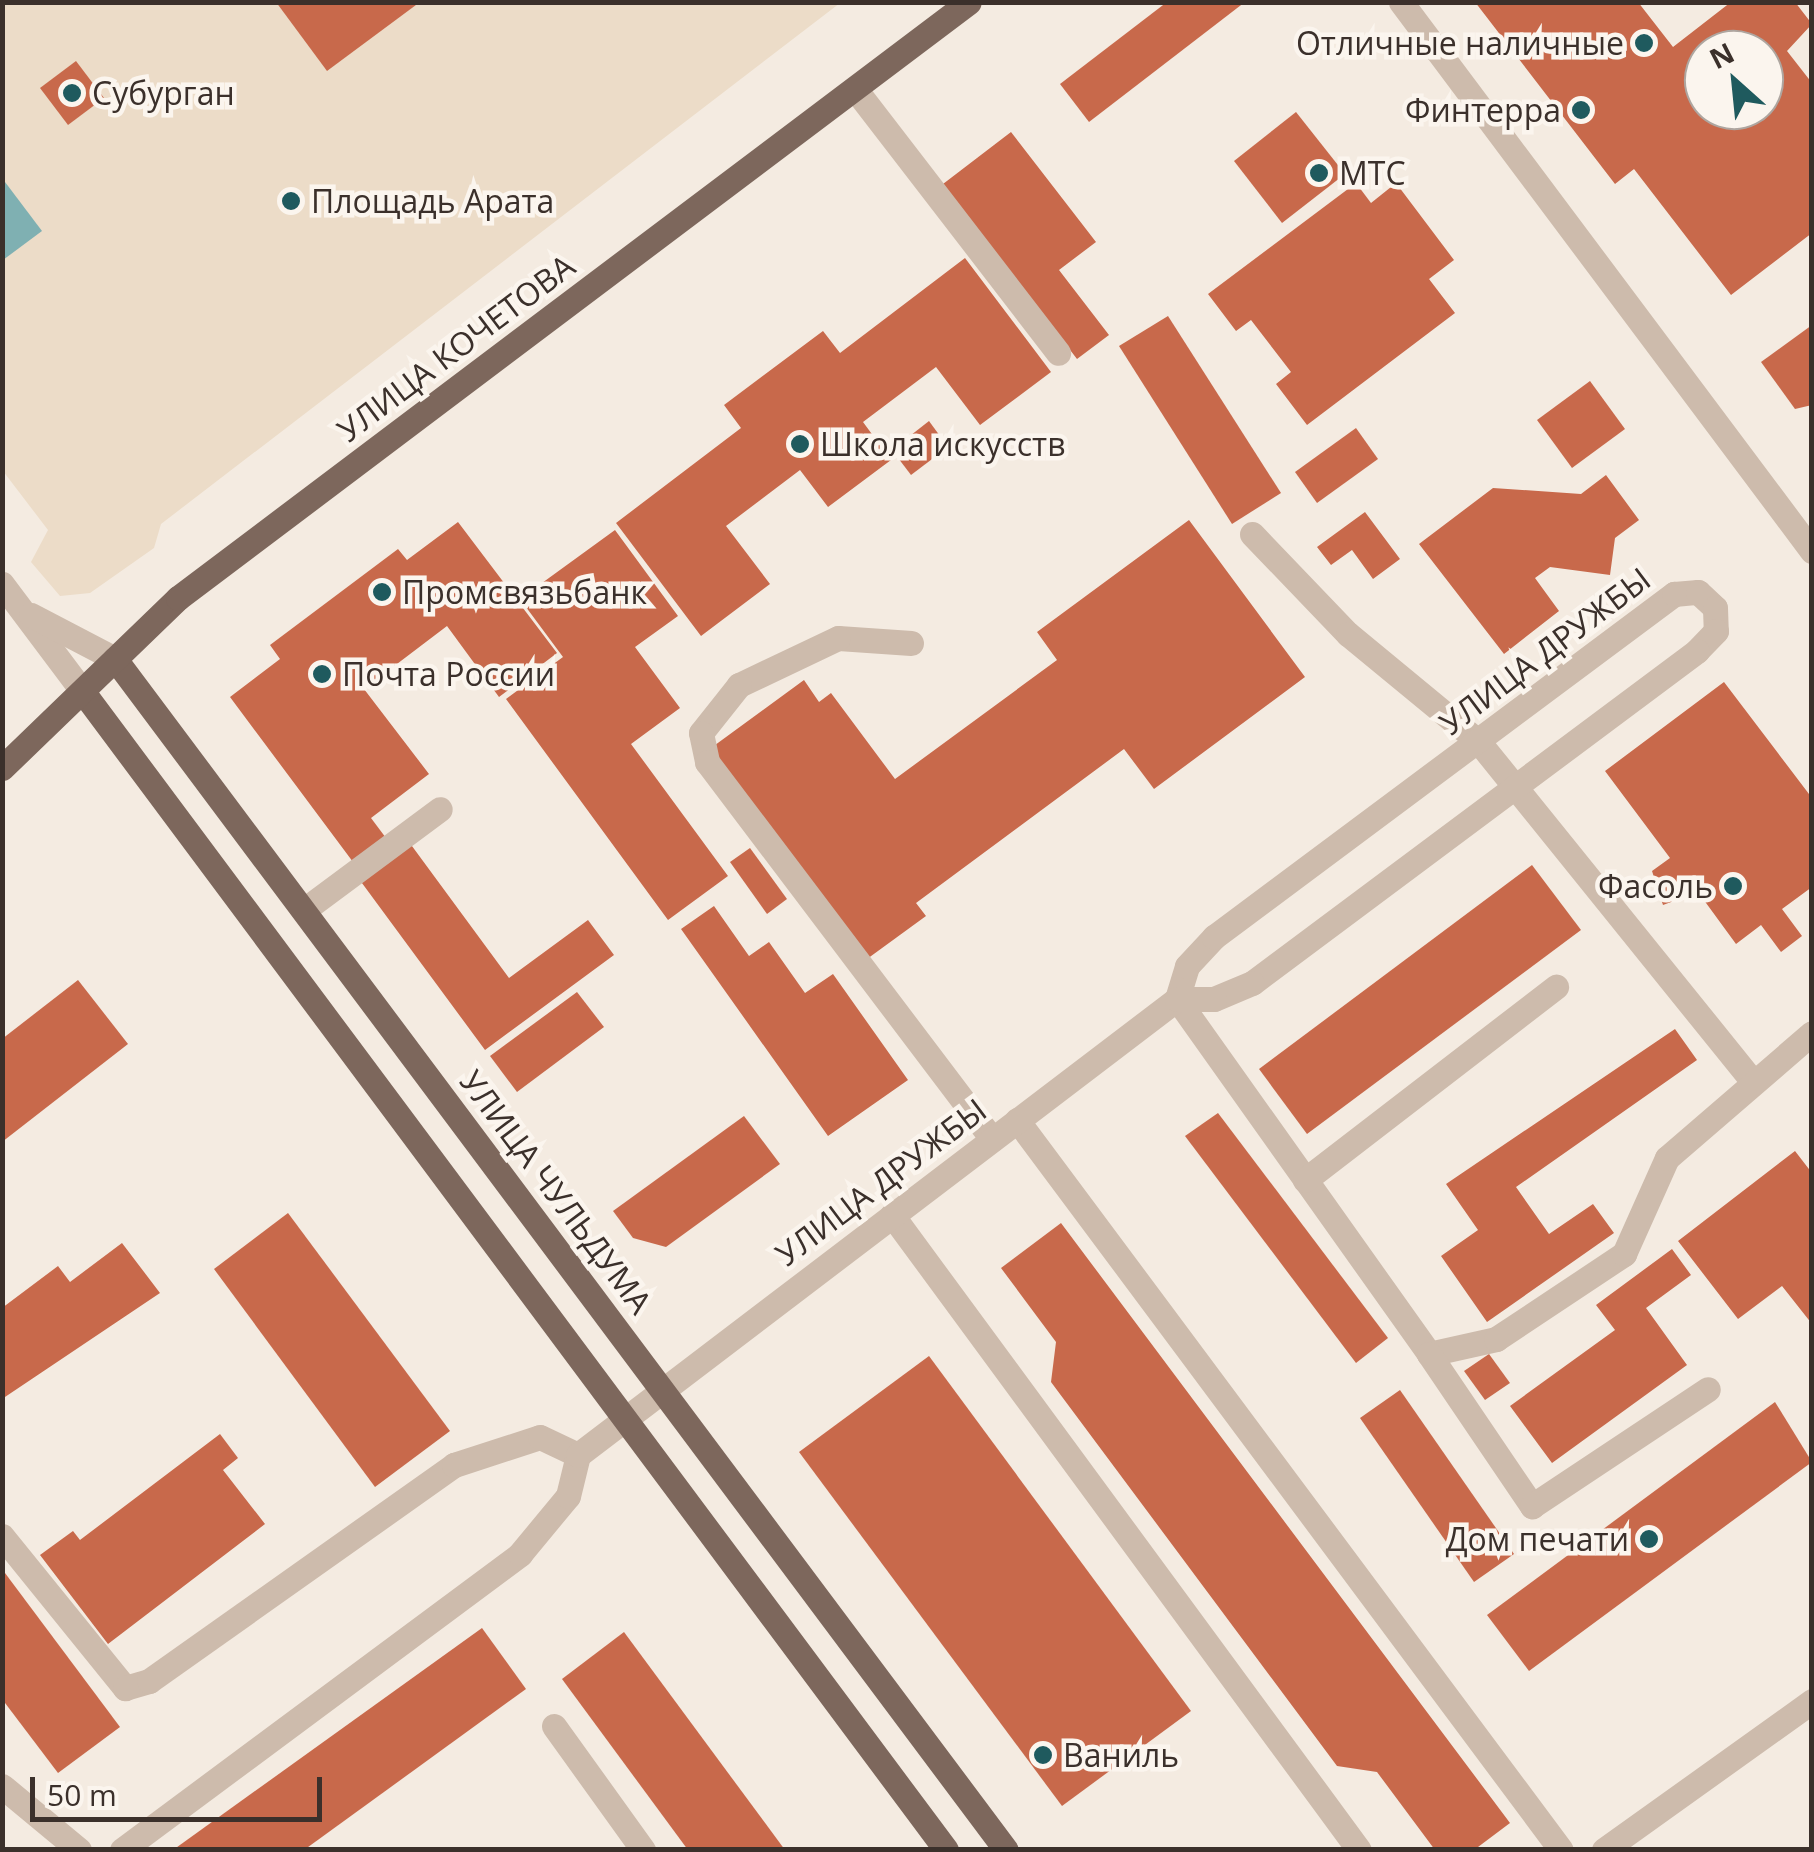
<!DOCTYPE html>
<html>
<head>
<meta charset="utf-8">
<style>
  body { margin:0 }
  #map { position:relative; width:1814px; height:1852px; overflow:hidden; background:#f4ebe1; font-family:"Open Sans",sans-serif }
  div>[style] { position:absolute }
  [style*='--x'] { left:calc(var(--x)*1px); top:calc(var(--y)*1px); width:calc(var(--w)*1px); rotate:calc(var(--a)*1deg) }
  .plaza>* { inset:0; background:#ecdcc8 }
  .water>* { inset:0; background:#7fb0b2 }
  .building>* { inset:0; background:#c8694b }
  .minor>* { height:25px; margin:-12.5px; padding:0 12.5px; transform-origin:12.5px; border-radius:12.5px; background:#cdbbac }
  .major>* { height:25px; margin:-12.5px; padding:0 12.5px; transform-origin:12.5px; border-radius:12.5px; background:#7d675c }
  .dots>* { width:28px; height:28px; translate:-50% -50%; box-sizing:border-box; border:5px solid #fbf5ee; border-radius:50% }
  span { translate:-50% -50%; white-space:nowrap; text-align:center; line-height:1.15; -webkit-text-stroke:9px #fbf5ee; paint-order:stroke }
  .poi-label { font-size:32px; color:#3b302b }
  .right { translate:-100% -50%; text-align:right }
  .left { translate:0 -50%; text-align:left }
  .street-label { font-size:32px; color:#3b302b }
  .frame { position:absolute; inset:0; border:5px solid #3b302b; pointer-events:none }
  .north { position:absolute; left:1684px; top:30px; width:100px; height:100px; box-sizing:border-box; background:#fbf5ee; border:2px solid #aea6a0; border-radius:50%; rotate:333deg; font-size:28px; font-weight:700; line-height:40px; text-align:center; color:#3b302b }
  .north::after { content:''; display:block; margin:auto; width:35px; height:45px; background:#1f5a5e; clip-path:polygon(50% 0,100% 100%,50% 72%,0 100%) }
  .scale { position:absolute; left:30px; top:1777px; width:292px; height:45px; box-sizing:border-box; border:5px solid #3b302b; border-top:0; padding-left:12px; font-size:30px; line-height:35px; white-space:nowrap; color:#3b302b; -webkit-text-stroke:8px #fbf5ee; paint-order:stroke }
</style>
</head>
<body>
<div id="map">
  <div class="plaza">
    <div style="clip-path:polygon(3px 3px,840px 3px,161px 524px,154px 548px,90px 593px,60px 596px,31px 562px,48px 530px,3px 471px)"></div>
  </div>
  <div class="water">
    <div style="clip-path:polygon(2px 178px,42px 231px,3px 260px,2px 260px)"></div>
  </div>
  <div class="building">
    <div style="clip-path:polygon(276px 2px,420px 2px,327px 71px)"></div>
    <div style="clip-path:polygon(1167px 2px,1245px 2px,1089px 122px,1060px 84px)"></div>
    <div style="clip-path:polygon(evenodd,1475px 2px,1638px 2px,1673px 47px,1731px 2px,1795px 2px,1812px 24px,1787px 51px,1812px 83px,1812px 233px,1731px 295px,1634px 169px,1615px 184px,1475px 2px,1704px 50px,1764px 50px,1764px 110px,1704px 110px,1704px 50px)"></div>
    <div style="clip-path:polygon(76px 61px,104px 98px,68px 125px,40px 88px)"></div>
    <div style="clip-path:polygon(1296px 112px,1345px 174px,1282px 223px,1234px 161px)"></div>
    <div style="clip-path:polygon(1011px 132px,1096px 242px,1059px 270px,1109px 335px,1077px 359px,943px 184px)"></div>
    <div style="clip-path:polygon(1356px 183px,1371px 203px,1396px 183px,1454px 260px,1429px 279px,1455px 313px,1307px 425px,1276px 384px,1291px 372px,1251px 320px,1236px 331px,1208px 294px)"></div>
    <div style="clip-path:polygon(965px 258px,1051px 372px,980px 425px,936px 367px,863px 422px,891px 460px,828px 507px,800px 470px,726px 526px,770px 584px,701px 636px,616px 523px,741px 428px,724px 405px,823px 331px,840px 353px)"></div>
    <div style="clip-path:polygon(1168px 316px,1281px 493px,1232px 524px,1119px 346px)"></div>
    <div style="clip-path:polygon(1812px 325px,1812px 405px,1795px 409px,1761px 362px)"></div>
    <div style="clip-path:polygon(1590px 381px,1625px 429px,1572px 468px,1537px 420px)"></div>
    <div style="clip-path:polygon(929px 421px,948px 447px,911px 475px,892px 450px)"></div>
    <div style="clip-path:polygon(1356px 428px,1378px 459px,1317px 503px,1295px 472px)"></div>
    <div style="clip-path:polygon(1606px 475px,1639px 520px,1615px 538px,1610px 575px,1550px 567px,1535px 578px,1559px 611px,1504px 654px,1419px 544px,1493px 488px,1581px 494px)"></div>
    <div style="clip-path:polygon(1365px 512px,1400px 559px,1373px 579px,1352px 550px,1331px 565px,1317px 547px)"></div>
    <div style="clip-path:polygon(1189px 520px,1305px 677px,1154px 789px,1124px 749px,916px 903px,926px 916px,867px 959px,711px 748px,804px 680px,819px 702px,831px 693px,895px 779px,1057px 660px,1037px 632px)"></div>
    <div style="clip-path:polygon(458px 522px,557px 653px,499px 697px,447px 626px,364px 689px,429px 774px,371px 818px,386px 838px,353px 862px,230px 697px,280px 659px,270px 645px,398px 549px,407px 560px)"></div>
    <div style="clip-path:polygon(615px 530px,678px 616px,635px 647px,680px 708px,631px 744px,728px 876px,668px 920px,506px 699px,563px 657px,520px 599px)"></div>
    <div style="clip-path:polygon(1724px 682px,1812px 798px,1812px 887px,1782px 909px,1802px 936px,1781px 952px,1761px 925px,1736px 944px,1698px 892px,1663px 905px,1652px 871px,1670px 858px,1605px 771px)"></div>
    <div style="clip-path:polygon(409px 842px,509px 978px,588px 920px,614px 955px,485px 1050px,359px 879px)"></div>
    <div style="clip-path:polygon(750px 848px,787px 899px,767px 914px,730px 862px)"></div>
    <div style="clip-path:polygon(1532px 865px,1581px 930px,1307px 1134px,1259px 1069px)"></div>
    <div style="clip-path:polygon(714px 906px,749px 956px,769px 942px,805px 993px,833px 974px,908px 1080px,828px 1136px,681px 929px)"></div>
    <div style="clip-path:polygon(78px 980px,128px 1044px,2px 1142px,2px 1039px)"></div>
    <div style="clip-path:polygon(577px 992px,604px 1027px,517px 1092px,490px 1056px)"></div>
    <div style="clip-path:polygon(1675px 1029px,1697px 1060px,1516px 1187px,1549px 1234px,1593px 1204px,1614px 1233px,1487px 1322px,1441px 1256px,1478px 1230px,1446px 1184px)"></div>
    <div style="clip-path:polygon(1218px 1113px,1388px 1338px,1356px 1363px,1185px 1136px)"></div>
    <div style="clip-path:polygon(744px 1116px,780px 1164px,666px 1247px,633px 1238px,613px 1211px)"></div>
    <div style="clip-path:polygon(1795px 1151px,1812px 1173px,1812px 1324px,1782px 1286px,1738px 1319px,1678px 1241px)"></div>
    <div style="clip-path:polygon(288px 1213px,450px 1431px,375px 1487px,214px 1269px)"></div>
    <div style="clip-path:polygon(1061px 1223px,1510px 1823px,1474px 1850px,1435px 1850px,1377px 1772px,1337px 1766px,1051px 1382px,1056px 1342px,1001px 1268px)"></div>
    <div style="clip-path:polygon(122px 1243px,160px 1293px,2px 1399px,2px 1308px,58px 1266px,70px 1282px)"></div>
    <div style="clip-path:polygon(1672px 1249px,1691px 1275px,1646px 1308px,1687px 1365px,1552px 1463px,1510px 1406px,1615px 1330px,1596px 1305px)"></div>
    <div style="clip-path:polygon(1489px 1354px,1510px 1383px,1485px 1400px,1464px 1371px)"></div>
    <div style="clip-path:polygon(929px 1356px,1191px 1711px,1062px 1806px,799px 1452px)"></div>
    <div style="clip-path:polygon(1400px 1390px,1514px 1554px,1474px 1582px,1360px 1418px)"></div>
    <div style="clip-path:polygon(1775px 1402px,1812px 1462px,1529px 1671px,1487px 1615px)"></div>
    <div style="clip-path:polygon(220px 1434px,238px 1458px,223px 1470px,265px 1524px,108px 1644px,40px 1555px,73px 1531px,80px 1540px)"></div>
    <div style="clip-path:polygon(2px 1569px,120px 1727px,58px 1773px,2px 1699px)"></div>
    <div style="clip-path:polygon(482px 1628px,526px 1689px,304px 1850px,173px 1850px)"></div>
    <div style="clip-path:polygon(624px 1632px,785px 1850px,688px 1850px,562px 1679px)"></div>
  </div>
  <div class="minor">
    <div style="--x:1401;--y:2;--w:686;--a:53.18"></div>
    <div style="--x:855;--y:89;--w:333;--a:52.4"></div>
    <div style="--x:1252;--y:534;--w:139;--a:46.2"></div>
    <div style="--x:1348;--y:634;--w:168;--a:39.5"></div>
    <div style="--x:1478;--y:741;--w:434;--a:51.1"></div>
    <div style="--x:2;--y:584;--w:135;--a:53.1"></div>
    <div style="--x:31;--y:615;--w:95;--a:27.6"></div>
    <div style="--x:911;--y:643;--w:73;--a:-176.1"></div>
    <div style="--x:838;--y:638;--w:110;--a:154.6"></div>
    <div style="--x:739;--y:685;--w:61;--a:128.4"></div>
    <div style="--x:701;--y:733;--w:30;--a:78"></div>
    <div style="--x:707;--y:762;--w:473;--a:52.9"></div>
    <div style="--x:304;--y:910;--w:169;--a:-36.6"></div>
    <div style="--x:1177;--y:999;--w:435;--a:54.6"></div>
    <div style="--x:1429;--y:1354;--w:69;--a:-12.6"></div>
    <div style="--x:1496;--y:1339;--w:154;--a:-33.6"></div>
    <div style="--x:1624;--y:1254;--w:105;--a:-65.9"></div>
    <div style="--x:1667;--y:1158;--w:191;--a:-40.8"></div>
    <div style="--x:1017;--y:1120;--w:910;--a:53.31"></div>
    <div style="--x:1305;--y:1180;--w:317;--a:-37.6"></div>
    <div style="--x:892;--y:1215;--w:788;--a:53.67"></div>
    <div style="--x:1429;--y:1354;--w:184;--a:55.9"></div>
    <div style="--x:1532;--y:1506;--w:211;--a:-33.6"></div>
    <div style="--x:2;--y:1536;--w:196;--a:51"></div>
    <div style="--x:125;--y:1688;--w:25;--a:-16"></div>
    <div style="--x:149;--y:1681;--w:374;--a:-35.3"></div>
    <div style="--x:454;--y:1465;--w:90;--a:-18"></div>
    <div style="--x:540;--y:1437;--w:42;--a:25.3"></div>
    <div style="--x:554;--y:1726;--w:153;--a:54.3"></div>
    <div style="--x:2;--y:1786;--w:100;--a:39.7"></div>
    <div style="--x:122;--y:1850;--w:496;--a:-36.6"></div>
    <div style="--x:520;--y:1554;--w:75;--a:-50.4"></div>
    <div style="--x:568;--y:1496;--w:42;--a:-76.3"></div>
    <div style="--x:578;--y:1455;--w:753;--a:-37.28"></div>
    <div style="--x:1177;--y:999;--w:34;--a:-73"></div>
    <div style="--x:1187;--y:966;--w:40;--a:-47"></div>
    <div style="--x:1214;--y:937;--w:574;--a:-36.71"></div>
    <div style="--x:1674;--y:594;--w:24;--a:-5"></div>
    <div style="--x:1698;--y:592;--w:23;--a:43"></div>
    <div style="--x:1715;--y:608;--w:23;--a:88"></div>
    <div style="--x:1716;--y:631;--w:28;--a:134"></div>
    <div style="--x:1697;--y:651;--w:555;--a:143.27"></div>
    <div style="--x:1252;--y:983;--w:41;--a:157.2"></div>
    <div style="--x:1214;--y:999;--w:37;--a:180"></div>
    <div style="--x:1604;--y:1850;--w:256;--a:-35.6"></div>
  </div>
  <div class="major">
    <div style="--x:115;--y:659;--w:1487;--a:53.2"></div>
    <div style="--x:83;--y:692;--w:1444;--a:53.3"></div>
    <div style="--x:2;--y:768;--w:245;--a:-44"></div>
    <div style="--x:178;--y:598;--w:990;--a:-37"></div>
  </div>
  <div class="dots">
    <div style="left:1644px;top:43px;background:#1f5a5e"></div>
    <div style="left:72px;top:93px;background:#1f5a5e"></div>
    <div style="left:1581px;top:110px;background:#1f5a5e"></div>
    <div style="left:1319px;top:173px;background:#1f5a5e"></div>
    <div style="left:291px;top:201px;background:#1f5a5e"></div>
    <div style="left:800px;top:444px;background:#1f5a5e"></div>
    <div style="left:382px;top:592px;background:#1f5a5e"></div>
    <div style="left:322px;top:674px;background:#1f5a5e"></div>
    <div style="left:1733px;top:886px;background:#1f5a5e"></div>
    <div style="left:1649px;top:1539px;background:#1f5a5e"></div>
    <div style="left:1043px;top:1755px;background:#1f5a5e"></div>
  </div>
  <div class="poi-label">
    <span class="right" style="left:1624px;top:43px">Отличные наличные</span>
    <span class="left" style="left:92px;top:93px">Субурган</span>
    <span class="right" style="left:1561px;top:110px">Финтерра</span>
    <span class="left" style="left:1339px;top:173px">МТС</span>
    <span class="left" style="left:311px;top:201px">Площадь Арата</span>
    <span class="left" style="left:820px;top:444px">Школа искусств</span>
    <span class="left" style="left:402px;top:592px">Промсвязьбанк</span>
    <span class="left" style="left:342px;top:674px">Почта России</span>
    <span class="right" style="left:1713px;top:886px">Фасоль</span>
    <span class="right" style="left:1629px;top:1539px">Дом печати</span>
    <span class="left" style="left:1063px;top:1755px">Ваниль</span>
  </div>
  <div class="street-label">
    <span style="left:456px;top:348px;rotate:-37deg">УЛИЦА КОЧЕТОВА</span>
    <span style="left:1545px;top:651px;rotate:-37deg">УЛИЦА ДРУЖБЫ</span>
    <span style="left:881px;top:1182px;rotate:-37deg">УЛИЦА ДРУЖБЫ</span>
    <span style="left:556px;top:1192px;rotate:53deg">УЛИЦА ЧУЛЬДУМА</span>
  </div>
  <div class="frame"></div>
  <div class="north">N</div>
  <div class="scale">50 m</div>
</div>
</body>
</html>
